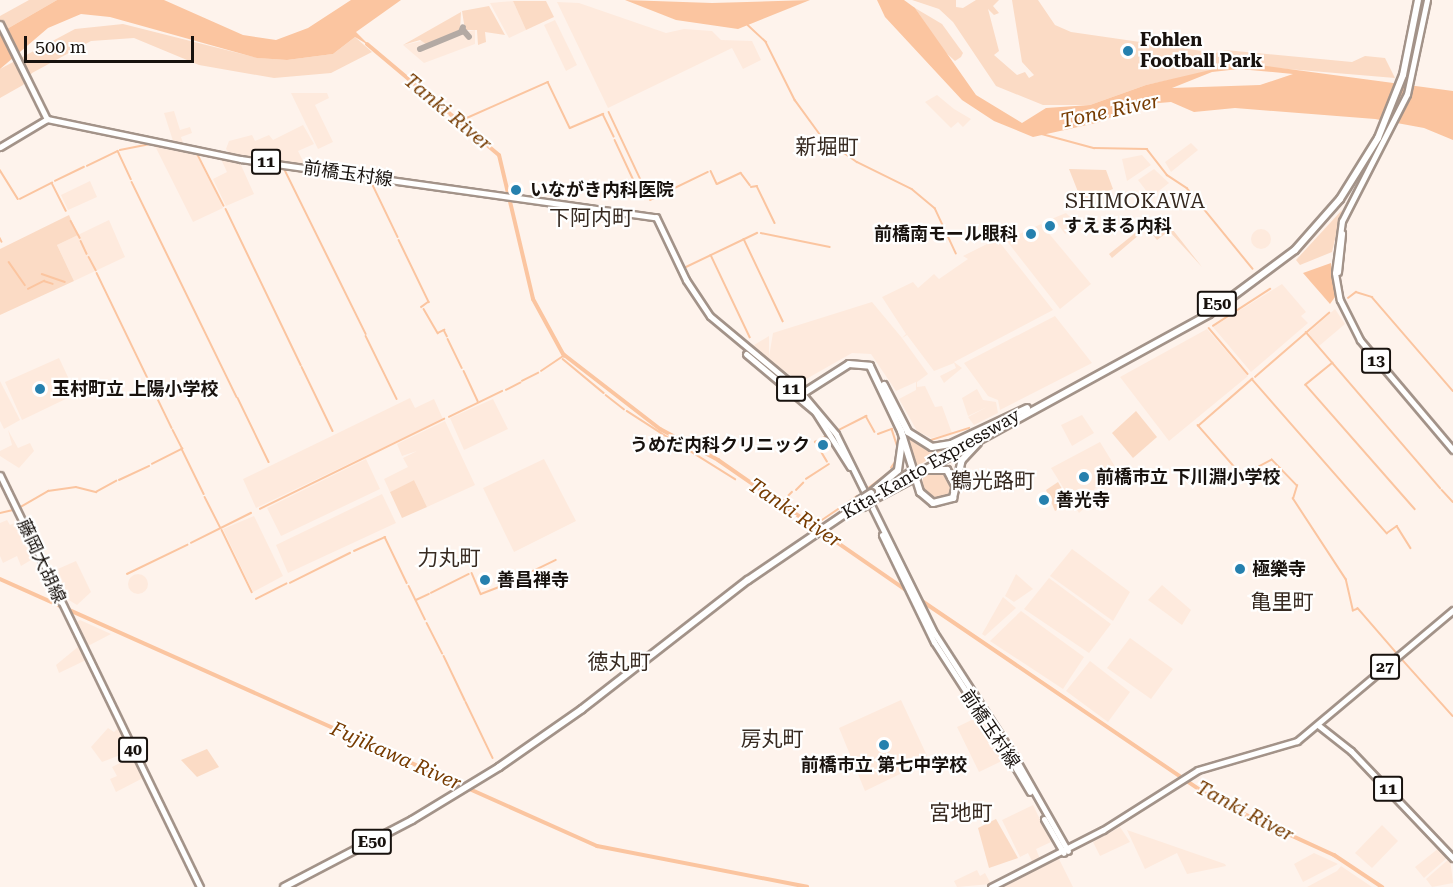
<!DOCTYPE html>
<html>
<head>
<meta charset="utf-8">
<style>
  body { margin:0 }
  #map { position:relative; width:1453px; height:887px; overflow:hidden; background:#fef3ec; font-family:"Roboto Serif","Noto Sans JP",serif }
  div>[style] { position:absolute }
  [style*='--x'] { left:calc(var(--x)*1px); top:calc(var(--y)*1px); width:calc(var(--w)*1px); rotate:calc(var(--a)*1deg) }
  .built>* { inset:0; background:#feeadd }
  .round { border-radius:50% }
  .green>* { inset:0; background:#fbdbc5 }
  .water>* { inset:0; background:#fbc5a0 }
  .stream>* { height:1.5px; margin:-0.75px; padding:0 0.75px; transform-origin:0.75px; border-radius:0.75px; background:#fbc5a0 }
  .river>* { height:4px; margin:-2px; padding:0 2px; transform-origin:2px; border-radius:2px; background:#fbc5a0 }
  .taxiway>* { height:6px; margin:-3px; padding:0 3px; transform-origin:3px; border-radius:3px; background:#b4aaa4 }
  .roads { filter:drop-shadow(2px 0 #a39389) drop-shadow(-2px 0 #a39389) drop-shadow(0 2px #a39389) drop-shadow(0 -2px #a39389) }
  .primary>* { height:5px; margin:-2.5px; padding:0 2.5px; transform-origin:2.5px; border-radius:2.5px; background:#fff }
  .motorway>* { height:6px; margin:-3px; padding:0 3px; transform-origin:3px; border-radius:3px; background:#fff }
  .bridges { filter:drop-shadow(2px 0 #a39389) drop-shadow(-2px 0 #a39389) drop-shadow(0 2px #a39389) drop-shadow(0 -2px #a39389) }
  .motorway-bridge>* { height:6px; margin:-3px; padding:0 3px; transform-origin:3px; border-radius:3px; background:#fff }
  .dots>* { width:16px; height:16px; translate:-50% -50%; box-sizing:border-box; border:3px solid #fff; border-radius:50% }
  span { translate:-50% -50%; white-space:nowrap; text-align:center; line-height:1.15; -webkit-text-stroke:4.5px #fff; paint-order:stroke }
  .shield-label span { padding:2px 4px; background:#fff; border:2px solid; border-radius:4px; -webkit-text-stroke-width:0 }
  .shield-label { font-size:16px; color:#18120e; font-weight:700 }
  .poi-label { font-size:18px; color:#18120e; font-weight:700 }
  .left { translate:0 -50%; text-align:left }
  .right { translate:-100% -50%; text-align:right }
  .street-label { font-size:18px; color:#18120e }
  .water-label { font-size:20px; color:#763b01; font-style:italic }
  .quarter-label { font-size:21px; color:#372a21 }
  .scale { position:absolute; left:24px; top:36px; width:170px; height:27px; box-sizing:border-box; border:3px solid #18120e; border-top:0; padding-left:8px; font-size:18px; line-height:21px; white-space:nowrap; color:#18120e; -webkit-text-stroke:4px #fff; paint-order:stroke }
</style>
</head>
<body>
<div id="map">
  <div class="built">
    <div style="clip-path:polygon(513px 1px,526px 30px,509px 38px,490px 3px)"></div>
    <div style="clip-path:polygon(557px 2px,579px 3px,666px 33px,684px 29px,712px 31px,721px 40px,752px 41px,761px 60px,743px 69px,732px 48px,608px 108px)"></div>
    <div style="clip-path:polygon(555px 20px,577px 65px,566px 71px,544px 25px)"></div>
    <div style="clip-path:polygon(475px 30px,475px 44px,424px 63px,403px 45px)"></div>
    <div style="clip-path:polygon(291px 93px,327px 93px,329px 98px,315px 105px,333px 142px,318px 149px)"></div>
    <div style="clip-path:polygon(937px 95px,954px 109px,971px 119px,963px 127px,958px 122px,951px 128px,925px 102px)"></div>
    <div style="clip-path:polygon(174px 111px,180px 130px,190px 127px,192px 133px,181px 137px,184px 146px,174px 144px,164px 113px)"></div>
    <div style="clip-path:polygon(303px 125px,314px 144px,298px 151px,306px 167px,232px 156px,226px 149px,229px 141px,252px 135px,255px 141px,269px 135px,273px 140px)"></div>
    <div style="clip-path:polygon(1191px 143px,1198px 150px,1171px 172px,1165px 162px)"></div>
    <div style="clip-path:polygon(155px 146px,198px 154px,223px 208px,193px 222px)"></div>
    <div style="clip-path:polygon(1142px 155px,1151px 165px,1127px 181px,1122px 159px)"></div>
    <div style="clip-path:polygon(221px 159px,240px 163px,254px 194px,226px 206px,213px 179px,227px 172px)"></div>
    <div style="clip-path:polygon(1154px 169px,1169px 183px,1151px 197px,1138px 180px)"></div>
    <div style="clip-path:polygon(90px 181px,97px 197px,68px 210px,61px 195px)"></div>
    <div style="clip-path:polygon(1066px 213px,1077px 224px,1065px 234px,1057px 223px,1049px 229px,1044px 222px)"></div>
    <div style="clip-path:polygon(109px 220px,125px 257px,74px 281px,57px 245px)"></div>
    <div style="clip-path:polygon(1041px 224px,1091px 284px,1060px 309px,1006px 240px)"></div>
    <div class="round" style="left:1251px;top:229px;width:20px;height:20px"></div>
    <div style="clip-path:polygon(997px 239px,1053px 310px,954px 362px,962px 368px,944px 383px,940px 376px,956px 368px,954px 363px,934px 371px,907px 335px,902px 338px,928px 374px,917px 382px,917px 387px,925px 386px,935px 407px,942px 406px,952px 433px,931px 438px,917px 431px,899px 399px,916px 390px,916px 382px,896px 391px,871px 354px,852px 353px,801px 382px,749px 348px,769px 336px,769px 357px,773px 333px,872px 302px,902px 338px,906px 334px,882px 297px,913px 282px,918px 288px,934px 274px,939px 279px,968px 259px,963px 256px)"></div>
    <div style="clip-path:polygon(1282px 284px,1306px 312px,1301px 316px,1308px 323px,1251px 372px,1213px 327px)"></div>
    <div style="clip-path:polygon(1335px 309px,1345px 324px,1319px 346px,1308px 333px)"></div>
    <div style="clip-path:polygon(1055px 316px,1092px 363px,1000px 410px,998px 400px,988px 396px,964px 363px)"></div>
    <div style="clip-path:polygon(1207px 329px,1248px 376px,1169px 441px,1120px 377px)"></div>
    <div style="clip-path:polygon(59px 358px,76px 394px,22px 420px,5px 382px)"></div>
    <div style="clip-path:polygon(0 381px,20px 420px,4px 429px,0 421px)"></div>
    <div style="clip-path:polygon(977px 389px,983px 400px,996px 402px,998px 413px,974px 425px,968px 417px,987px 407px,968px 416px,962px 398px)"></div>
    <div style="clip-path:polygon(410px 398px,415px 408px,434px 399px,443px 419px,256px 508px,243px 479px)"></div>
    <div style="clip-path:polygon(493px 399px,508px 429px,464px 450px,450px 418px)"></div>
    <div style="clip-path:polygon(1082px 415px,1094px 433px,1072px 446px,1061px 425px)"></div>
    <div style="clip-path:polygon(445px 421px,475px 485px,427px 507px,414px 480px,390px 492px,384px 479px,408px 467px,403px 458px,417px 451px,402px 456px,397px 444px)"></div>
    <div style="clip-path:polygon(8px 430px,18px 448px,30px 443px,34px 451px,19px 468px,0 456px,0 451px,12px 445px)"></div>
    <div style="clip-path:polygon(1100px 442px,1119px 473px,1094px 489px,1098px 495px,1079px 513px,1051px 468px)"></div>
    <div style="clip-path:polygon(366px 459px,380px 489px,281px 536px,267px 508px)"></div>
    <div style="clip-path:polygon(544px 459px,576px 521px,514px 552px,483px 488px)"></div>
    <div style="clip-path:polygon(382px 494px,396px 523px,288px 573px,276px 545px)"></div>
    <div style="clip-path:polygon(254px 516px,283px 576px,253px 592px,223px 529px)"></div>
    <div style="clip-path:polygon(7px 520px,10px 525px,20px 521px,36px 557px,21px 566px,17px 556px,3px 563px,0 556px,0 523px)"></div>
    <div style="clip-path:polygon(1072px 549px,1130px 592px,1113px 621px,1050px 576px)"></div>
    <div style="clip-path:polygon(76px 561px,91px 592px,77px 605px,64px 597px,51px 572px)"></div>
    <div class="round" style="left:128px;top:574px;width:20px;height:20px"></div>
    <div style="clip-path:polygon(1016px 574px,1033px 589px,1014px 602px,1005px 596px)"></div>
    <div style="clip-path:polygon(1049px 578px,1111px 624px,1089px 653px,1024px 609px)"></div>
    <div style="clip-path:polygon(1162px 585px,1191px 610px,1182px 625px,1148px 600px)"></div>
    <div style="clip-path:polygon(1003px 597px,1016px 608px,985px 636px,982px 634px)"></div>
    <div style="clip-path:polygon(1021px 611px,1084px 657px,1063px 689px,990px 641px)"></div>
    <div style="clip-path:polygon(80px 620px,111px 634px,86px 647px,75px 623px)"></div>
    <div style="clip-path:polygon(1130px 638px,1173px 669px,1151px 699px,1107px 668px)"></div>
    <div style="clip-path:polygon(79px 646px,86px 660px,59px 673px,56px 665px)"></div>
    <div style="clip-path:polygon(1090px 661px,1130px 692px,1108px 722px,1066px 691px)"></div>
    <div style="clip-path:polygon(901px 700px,929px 760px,865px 791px,839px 728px)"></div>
    <div style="clip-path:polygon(980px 716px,996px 741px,989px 746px,1008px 758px,979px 772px,957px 727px)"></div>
    <div style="clip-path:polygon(119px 727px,126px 743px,120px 748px,123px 754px,102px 762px,91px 747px,108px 728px,114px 732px)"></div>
    <div style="clip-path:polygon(132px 757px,143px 778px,116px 792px,110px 779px,117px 776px,112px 767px)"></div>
    <div style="clip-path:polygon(1033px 805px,1051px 842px,1036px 849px,1040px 859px,1033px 863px,1028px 853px,1020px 857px,1002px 820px)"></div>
    <div style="clip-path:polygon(1382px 825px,1398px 841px,1372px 868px,1355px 853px)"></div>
    <div style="clip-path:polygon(1120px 827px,1130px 842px,1100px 856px,1093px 842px)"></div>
    <div style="clip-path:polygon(1127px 830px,1225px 864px,1226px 866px,1187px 874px,1177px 853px,1145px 869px)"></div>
    <div style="clip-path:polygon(1439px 848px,1448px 857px,1424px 878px,1415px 867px)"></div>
    <div style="clip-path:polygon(1314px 853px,1338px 864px,1303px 882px,1294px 864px)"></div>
    <div style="clip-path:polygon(1450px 858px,1453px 883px,1432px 887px,1426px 879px)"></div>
    <div style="clip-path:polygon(1059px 859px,1073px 887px,1003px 887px,1028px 874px)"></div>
    <div style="clip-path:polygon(1341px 866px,1372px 887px,1307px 887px,1337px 871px)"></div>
    <div style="clip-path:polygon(977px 870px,980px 876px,985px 873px,991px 884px,957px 887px,954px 881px)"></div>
  </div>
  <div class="green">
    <div style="clip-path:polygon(29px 0,57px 0,0 33px,0 16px)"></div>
    <div style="clip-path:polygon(912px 0,956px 0,956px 7px,963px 8px,976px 0,999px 0,993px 6px,999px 13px,994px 15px,988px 9px,999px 51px,994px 55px,1017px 75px,1025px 72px,1029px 78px,1034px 75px,1022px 62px,1012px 0,1038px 0,1055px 25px,1071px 32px,1216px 53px,1225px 50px,1352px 62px,1365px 56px,1385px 58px,1395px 78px,1240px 65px,1146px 85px,1090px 105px,1043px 105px,996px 86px,953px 22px,939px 9px)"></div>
    <div style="clip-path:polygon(513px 1px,546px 1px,554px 17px,526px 30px)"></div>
    <div style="clip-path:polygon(489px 6px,505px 35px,485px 32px,486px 42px,478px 45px,477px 30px,465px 30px,462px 11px)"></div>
    <div style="clip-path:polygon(915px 8px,942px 24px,963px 53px,961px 57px,955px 61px,944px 51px)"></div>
    <div style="clip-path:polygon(461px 12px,460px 31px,426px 44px,420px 40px,403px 45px)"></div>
    <div style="clip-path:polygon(123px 24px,258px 58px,287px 60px,333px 54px,355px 37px,372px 52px,331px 73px,274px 78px,199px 65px,134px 38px,91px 41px,32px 73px,23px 85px,0 98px,0 69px,75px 29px)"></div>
    <div style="clip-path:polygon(1069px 169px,1106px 170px,1113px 189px,1082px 202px)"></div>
    <div style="clip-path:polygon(1342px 210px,1332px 252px,1300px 265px,1296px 260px)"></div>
    <div style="clip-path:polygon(69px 215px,78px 235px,57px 245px,74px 281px,0 315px,0 249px)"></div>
    <div style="clip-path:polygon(1149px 222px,1158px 233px,1169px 225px,1202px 267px,1169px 231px,1157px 240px,1147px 228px,1112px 258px,1109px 254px)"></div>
    <div style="clip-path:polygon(1136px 411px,1157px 437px,1133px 458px,1112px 433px)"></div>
    <div style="clip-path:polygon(907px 433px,930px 448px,961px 441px,917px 466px)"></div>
    <div class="round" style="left:922px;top:469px;width:30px;height:30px"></div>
    <div style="clip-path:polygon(414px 480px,427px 507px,402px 518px,390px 492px)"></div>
    <div style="clip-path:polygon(1058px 482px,1070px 503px,1055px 511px,1046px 490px)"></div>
    <div style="clip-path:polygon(207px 749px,219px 767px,197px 777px,181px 760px)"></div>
    <div style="clip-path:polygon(996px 819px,1018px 858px,989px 868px,978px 828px)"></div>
  </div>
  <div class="water">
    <div style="clip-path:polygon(57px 0,164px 0,243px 35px,276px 40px,308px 28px,351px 0,401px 0,356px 32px,370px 46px,355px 37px,333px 54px,287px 60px,257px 58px,110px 17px,81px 14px,48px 28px,0 69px,0 33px)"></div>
    <div style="clip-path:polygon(625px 0,712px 3px,810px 0,738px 29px,676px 20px)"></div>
    <div style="clip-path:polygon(evenodd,877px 0,904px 0,915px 8px,976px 95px,1022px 123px,1046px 108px,1090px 105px,1146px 85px,1223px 67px,1259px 65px,1453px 91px,1453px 140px,1424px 128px,1375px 119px,1235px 108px,1194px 112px,1171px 102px,1147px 104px,1096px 123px,1033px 137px,994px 121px,962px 100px,885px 17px,877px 0,1239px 69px,1293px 74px,1260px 85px,1172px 88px,1212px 72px,1239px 69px)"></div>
    <div style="clip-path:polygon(1331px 263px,1335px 297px,1330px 304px,1303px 273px)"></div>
  </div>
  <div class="stream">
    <div style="--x:748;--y:25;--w:25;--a:43"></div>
    <div style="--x:766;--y:42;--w:65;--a:63.4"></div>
    <div style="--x:795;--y:100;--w:46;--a:53.9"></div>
    <div style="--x:822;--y:137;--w:43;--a:35.5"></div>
    <div style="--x:857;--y:162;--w:61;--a:26.1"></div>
    <div style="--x:912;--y:189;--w:30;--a:40"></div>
    <div style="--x:935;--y:208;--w:50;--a:65"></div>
    <div style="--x:609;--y:112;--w:94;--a:64.8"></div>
    <div style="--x:460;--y:121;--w:96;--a:-23.9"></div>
    <div style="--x:548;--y:82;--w:51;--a:64.4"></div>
    <div style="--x:570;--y:128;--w:36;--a:-23"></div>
    <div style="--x:603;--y:114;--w:25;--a:64"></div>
    <div style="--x:1042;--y:134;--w:54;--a:15.1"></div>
    <div style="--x:1094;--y:148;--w:53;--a:1.1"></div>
    <div style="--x:1147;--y:149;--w:33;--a:52"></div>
    <div style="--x:1167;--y:175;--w:24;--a:33"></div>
    <div style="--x:1187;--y:188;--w:104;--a:50.8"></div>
    <div style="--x:615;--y:140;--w:54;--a:64.9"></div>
    <div style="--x:154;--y:145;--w:44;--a:10.5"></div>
    <div style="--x:197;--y:153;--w:59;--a:63"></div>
    <div style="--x:120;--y:150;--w:33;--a:-11"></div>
    <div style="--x:201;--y:154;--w:39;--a:10"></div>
    <div style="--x:242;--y:162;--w:42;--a:8.1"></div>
    <div style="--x:87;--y:166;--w:34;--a:-26"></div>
    <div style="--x:118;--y:151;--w:31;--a:65"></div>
    <div style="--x:284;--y:168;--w:185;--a:63.7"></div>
    <div style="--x:0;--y:170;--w:34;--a:58"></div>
    <div style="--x:711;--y:171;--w:14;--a:65"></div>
    <div style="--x:717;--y:184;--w:26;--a:-25"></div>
    <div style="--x:741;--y:173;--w:15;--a:53"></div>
    <div style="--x:55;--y:181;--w:32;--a:-26"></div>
    <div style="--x:371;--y:181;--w:62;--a:64.3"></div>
    <div style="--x:132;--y:182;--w:239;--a:64"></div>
    <div style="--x:751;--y:187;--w:6;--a:-9"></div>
    <div style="--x:757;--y:186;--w:41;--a:64.1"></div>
    <div style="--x:20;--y:199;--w:36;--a:-27"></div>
    <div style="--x:52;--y:183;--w:31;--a:63"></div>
    <div style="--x:650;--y:200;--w:64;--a:-25.8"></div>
    <div style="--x:226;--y:209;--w:173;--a:64.3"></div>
    <div style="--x:71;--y:221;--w:19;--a:62"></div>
    <div style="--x:761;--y:233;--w:70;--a:11.5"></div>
    <div style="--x:0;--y:238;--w:4;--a:63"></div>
    <div style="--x:744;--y:239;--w:91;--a:64.6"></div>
    <div style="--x:399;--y:240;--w:69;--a:64.2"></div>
    <div style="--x:429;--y:302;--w:9;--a:144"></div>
    <div style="--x:81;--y:241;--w:14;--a:65"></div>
    <div style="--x:711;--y:255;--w:91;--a:64.6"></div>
    <div style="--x:89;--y:257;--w:15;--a:62"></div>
    <div style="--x:9;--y:262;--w:28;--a:55"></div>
    <div style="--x:684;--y:268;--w:81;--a:-25.6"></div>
    <div style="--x:97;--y:273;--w:172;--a:64.2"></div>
    <div style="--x:42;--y:274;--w:24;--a:19"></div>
    <div style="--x:28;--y:289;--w:18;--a:-27"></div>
    <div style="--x:44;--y:281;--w:9;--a:18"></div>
    <div style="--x:1348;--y:298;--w:10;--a:-37"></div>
    <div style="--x:1356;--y:292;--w:17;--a:17"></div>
    <div style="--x:1372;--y:297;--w:124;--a:49.2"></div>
    <div style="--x:424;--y:309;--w:28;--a:60"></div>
    <div style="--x:438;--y:333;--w:7;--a:-27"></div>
    <div style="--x:444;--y:330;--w:7;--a:63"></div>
    <div style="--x:1213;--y:326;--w:68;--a:-33"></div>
    <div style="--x:1209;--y:328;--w:60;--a:49.7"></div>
    <div style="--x:1306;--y:332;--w:206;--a:49.3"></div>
    <div style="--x:366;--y:336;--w:70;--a:63.8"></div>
    <div style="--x:448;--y:339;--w:32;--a:64"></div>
    <div style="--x:564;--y:357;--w:2;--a:-27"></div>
    <div style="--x:563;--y:359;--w:53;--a:39.7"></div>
    <div style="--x:1333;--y:363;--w:35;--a:141"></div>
    <div style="--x:1306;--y:385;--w:165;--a:48.7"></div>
    <div style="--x:302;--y:367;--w:71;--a:64.2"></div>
    <div style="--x:464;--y:371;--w:33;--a:65"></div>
    <div style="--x:541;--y:371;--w:29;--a:-34"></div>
    <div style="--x:1255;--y:377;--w:98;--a:-40.9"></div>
    <div style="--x:522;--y:381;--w:18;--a:-27"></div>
    <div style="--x:506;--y:390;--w:16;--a:-27"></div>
    <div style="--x:606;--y:395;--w:23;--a:38"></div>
    <div style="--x:238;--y:398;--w:71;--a:64.2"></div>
    <div style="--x:627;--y:411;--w:70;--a:32.8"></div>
    <div style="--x:449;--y:417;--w:59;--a:-26.1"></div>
    <div style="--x:906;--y:423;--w:13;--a:51"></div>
    <div style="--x:173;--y:430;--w:20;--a:63"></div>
    <div style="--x:837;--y:431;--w:33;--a:-27"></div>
    <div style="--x:866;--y:416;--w:18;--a:61"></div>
    <div style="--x:878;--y:434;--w:15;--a:-20"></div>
    <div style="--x:892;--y:429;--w:20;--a:72"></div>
    <div style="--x:928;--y:441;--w:43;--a:-17.6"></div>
    <div style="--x:687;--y:449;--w:57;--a:32"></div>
    <div style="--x:827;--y:462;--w:23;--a:-121"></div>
    <div style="--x:815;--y:442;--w:13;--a:-27"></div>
    <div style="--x:152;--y:464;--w:34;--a:-27"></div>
    <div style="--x:182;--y:449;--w:50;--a:63.9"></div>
    <div style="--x:891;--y:468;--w:11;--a:-56"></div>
    <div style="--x:806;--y:479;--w:27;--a:-33"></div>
    <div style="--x:119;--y:480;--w:33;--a:-25"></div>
    <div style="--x:867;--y:489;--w:31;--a:-37"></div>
    <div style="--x:796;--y:490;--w:10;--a:-45"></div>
    <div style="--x:1442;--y:490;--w:16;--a:47"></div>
    <div style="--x:205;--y:497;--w:34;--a:63"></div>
    <div style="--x:784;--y:500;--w:11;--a:-45"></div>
    <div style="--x:847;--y:503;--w:12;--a:-35"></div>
    <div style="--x:781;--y:504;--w:2;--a:-63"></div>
    <div style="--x:19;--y:508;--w:34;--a:-30"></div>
    <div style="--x:48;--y:491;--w:28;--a:-8"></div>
    <div style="--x:76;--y:487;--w:21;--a:14"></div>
    <div style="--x:96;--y:492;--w:23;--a:-29"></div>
    <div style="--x:260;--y:509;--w:205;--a:-26.1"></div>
    <div style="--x:0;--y:513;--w:13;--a:-13"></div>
    <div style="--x:822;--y:520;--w:23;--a:-34"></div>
    <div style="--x:814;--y:526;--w:2;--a:-27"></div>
    <div style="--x:222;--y:530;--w:69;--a:64.2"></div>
    <div style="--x:191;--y:543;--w:67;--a:-26.6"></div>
    <div style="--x:354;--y:551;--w:34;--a:-24"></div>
    <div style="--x:385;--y:537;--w:51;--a:64.4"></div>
    <div style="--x:472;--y:573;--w:23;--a:67"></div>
    <div style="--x:481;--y:594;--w:28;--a:-21"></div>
    <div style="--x:127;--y:574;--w:67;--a:-25.8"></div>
    <div style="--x:525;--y:575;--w:34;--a:-26"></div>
    <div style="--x:290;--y:583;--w:67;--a:-26.6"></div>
    <div style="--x:509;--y:583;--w:13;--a:-27"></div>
    <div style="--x:409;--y:586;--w:37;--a:64"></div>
    <div style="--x:431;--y:593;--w:42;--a:-26.6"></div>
    <div style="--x:256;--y:599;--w:34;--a:-27"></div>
    <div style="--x:416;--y:600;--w:14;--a:-25"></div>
    <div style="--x:427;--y:623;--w:34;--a:63"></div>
    <div style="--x:1397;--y:654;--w:60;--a:-130.9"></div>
    <div style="--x:1358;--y:609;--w:5;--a:158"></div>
    <div style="--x:1353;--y:611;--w:32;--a:-103"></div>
    <div style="--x:1346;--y:580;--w:97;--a:-123.2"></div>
    <div style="--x:1293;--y:499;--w:14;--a:-73"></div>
    <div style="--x:1297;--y:486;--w:36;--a:-134"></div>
    <div style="--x:1272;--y:460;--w:34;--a:152"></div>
    <div style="--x:1242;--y:476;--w:67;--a:-131.3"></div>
    <div style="--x:1198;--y:426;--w:72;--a:-41"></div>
    <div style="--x:1252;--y:379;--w:205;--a:48.8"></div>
    <div style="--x:1387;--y:533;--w:12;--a:-35"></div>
    <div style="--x:1397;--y:526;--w:26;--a:58"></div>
    <div style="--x:444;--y:656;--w:49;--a:64.5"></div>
    <div style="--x:1400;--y:657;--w:79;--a:48.1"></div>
    <div style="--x:466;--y:702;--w:62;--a:64.3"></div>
  </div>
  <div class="river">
    <div style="--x:367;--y:44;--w:172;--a:40.1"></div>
    <div style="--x:499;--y:155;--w:148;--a:76.7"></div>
    <div style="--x:533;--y:299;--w:63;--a:61.4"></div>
    <div style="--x:563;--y:354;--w:123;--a:37.7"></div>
    <div style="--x:660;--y:429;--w:66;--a:28.1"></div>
    <div style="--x:718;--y:460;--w:234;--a:34.7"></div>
    <div style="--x:0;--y:579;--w:654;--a:24.1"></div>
    <div style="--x:597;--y:846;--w:214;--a:11"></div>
    <div style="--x:919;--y:599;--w:361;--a:34.2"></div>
    <div style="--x:1218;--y:802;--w:128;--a:24.6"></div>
    <div style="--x:1334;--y:855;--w:58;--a:33.7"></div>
  </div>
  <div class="taxiway">
    <div style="--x:463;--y:30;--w:9;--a:49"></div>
    <div style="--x:420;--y:49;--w:44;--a:-22.5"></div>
    <div style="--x:461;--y:32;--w:5;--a:-68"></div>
  </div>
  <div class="roads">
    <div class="primary">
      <div style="--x:1427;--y:0;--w:96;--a:102"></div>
      <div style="--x:1407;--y:94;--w:143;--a:117.1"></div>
      <div style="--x:1342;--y:221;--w:52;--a:97.7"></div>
      <div style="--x:1335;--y:273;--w:27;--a:80"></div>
      <div style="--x:1340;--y:300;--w:45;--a:63.4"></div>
      <div style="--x:1360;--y:340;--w:144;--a:49.8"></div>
      <div style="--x:0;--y:24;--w:106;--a:63.7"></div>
      <div style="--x:47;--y:119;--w:198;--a:11.7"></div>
      <div style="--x:241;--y:159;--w:419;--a:8"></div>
      <div style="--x:656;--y:217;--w:70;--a:64.5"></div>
      <div style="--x:686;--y:280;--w:43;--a:56.3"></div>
      <div style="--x:710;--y:316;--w:117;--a:39.8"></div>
      <div style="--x:800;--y:391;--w:56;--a:50.1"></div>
      <div style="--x:836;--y:434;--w:223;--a:63.7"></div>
      <div style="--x:935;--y:634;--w:145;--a:57.1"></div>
      <div style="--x:1014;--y:756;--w:109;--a:60.4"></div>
      <div style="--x:0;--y:147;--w:55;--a:-30.8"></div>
      <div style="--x:1338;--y:272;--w:39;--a:-84"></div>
      <div style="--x:746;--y:354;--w:90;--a:40"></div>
      <div style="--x:815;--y:412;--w:65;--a:57.5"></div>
      <div style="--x:0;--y:475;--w:458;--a:64.1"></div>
      <div style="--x:882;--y:535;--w:119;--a:64.1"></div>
      <div style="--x:934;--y:642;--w:61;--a:57.1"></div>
      <div style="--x:1318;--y:725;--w:42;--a:38.2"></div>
      <div style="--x:1351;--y:751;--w:148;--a:46.4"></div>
      <div style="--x:993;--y:730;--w:72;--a:59.2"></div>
      <div style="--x:1044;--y:819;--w:39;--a:60"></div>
      <div style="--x:991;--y:887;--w:126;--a:-27"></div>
      <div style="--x:1103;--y:830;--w:112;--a:-32.3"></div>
      <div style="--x:1198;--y:770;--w:103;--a:-16.3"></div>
      <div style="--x:1297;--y:741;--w:204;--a:-40"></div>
    </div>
    <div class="motorway">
      <div style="--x:884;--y:385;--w:53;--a:62.9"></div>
      <div style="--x:908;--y:432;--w:28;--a:32"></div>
      <div style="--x:932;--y:447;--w:19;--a:-9"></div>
      <div style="--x:951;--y:444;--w:84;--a:-25.3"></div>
      <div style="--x:799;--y:396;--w:59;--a:-32.6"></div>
      <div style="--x:849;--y:364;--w:21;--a:5"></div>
      <div style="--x:870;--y:366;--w:72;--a:64.5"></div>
      <div style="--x:901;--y:431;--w:64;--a:72.7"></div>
      <div style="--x:920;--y:492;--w:17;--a:40"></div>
      <div style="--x:933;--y:503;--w:21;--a:-14"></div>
      <div style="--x:953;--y:498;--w:39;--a:-77"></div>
      <div style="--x:962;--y:460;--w:23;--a:-47"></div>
      <div style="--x:928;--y:470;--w:19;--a:0"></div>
      <div style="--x:947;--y:470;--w:17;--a:62"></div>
      <div style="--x:921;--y:472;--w:328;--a:-28.7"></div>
      <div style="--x:1209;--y:314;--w:107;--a:-36.7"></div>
      <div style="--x:1295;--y:250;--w:68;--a:-48.6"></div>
      <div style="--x:1340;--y:199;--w:72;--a:-58.1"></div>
      <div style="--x:1378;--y:138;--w:68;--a:-68.4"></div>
      <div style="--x:1403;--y:75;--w:76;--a:-78.7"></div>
      <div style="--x:871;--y:493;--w:35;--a:-40"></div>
      <div style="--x:898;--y:470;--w:29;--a:-82"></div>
      <div style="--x:873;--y:496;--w:45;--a:-32.3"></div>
      <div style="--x:874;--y:499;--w:45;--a:-27.7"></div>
      <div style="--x:284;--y:887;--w:144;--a:-27.6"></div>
      <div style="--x:412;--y:820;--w:102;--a:-31.3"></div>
      <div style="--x:499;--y:767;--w:101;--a:-34.9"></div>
      <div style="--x:582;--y:709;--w:210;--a:-37.9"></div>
      <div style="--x:748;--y:580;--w:137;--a:-34.3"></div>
    </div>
  </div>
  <div class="bridges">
    <div class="motorway-bridge">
      <div style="--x:913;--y:476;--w:9;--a:-27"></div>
      <div style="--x:860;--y:500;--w:13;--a:-32"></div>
      <div style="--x:863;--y:507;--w:14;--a:-36"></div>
    </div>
  </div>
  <div class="dots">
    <div style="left:1128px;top:51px;background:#2580ae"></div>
    <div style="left:516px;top:190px;background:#2580ae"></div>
    <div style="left:1050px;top:226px;background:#2580ae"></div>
    <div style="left:1031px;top:234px;background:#2580ae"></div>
    <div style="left:40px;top:389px;background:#2580ae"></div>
    <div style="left:823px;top:445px;background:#2580ae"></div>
    <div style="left:1084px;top:477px;background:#2580ae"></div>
    <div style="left:1044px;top:500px;background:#2580ae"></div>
    <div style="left:1240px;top:569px;background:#2580ae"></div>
    <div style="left:485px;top:580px;background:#2580ae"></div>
    <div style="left:884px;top:745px;background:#2580ae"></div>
  </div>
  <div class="shield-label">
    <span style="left:266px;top:162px">11</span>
    <span style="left:1217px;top:304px">E50</span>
    <span style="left:1376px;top:361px">13</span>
    <span style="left:791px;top:389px">11</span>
    <span style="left:1385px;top:667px">27</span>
    <span style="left:133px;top:750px">40</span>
    <span style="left:1388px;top:789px">11</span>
    <span style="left:372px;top:842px">E50</span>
  </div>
  <div class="poi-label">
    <span class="left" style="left:1140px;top:51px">Fohlen<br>Football Park</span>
    <span class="left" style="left:530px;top:190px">いながき内科医院</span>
    <span class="left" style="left:1064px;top:226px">すえまる内科</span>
    <span class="right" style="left:1018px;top:234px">前橋南モール眼科</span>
    <span class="left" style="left:52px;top:389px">玉村町立 上陽小学校</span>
    <span class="right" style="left:810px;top:445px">うめだ内科クリニック</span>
    <span class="left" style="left:1096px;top:477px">前橋市立 下川淵小学校</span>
    <span class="left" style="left:1056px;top:500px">善光寺</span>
    <span class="left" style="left:1252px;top:569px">極樂寺</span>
    <span class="left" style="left:497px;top:580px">善昌禅寺</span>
    <span style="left:884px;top:765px">前橋市立 第七中学校</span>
  </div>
  <div class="street-label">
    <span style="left:348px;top:174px;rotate:8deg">前橋玉村線</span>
    <span style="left:931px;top:464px;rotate:-30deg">Kita-Kanto Expressway</span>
    <span style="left:41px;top:561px;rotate:65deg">藤岡大胡線</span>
    <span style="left:990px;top:729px;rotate:56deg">前橋玉村線</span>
  </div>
  <div class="water-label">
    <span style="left:1110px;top:111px;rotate:-12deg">Tone River</span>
    <span style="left:448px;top:112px;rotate:40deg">Tanki River</span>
    <span style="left:795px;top:513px;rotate:34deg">Tanki River</span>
    <span style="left:396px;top:756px;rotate:24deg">Fujikawa River</span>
    <span style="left:1245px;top:811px;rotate:28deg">Tanki River</span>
  </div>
  <div class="quarter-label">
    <span style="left:827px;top:147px">新堀町</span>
    <span style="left:1135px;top:201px">SHIMOKAWA</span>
    <span style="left:591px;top:218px">下阿内町</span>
    <span style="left:993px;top:481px">鶴光路町</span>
    <span style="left:449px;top:558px">力丸町</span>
    <span style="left:1282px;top:602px">亀里町</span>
    <span style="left:619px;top:662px">徳丸町</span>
    <span style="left:772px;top:739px">房丸町</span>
    <span style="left:961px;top:813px">宮地町</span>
  </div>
  <div class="scale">500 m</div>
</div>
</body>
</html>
